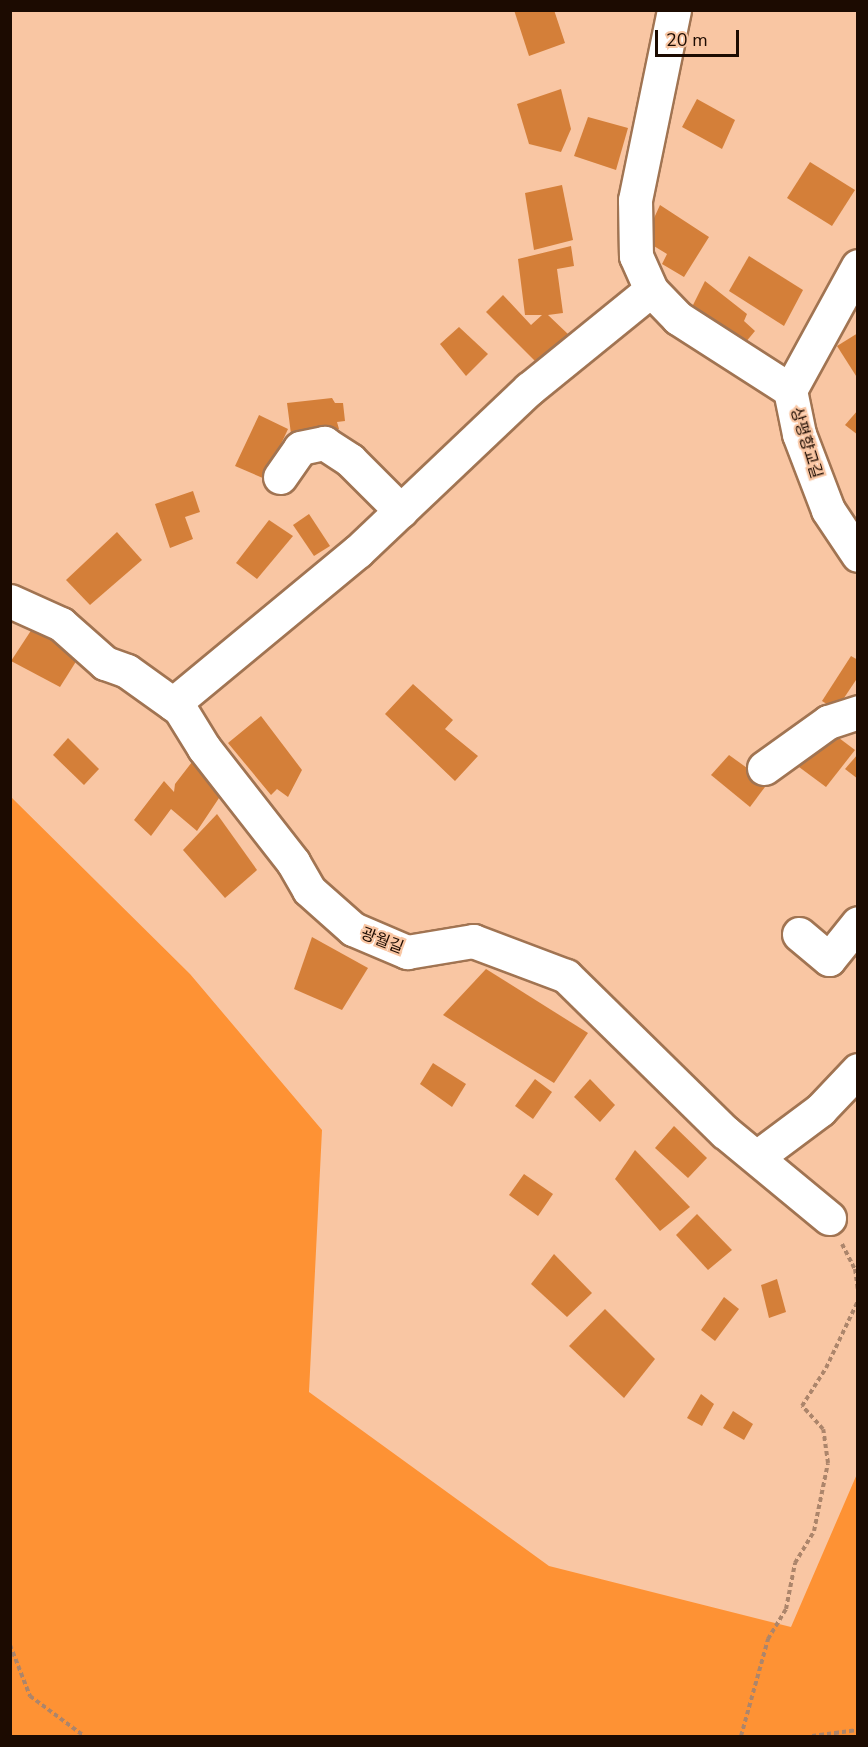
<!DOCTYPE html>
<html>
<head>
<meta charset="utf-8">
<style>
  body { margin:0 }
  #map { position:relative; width:868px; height:1747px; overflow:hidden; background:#f9c6a3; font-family:"Nunito Sans","Noto Sans KR",sans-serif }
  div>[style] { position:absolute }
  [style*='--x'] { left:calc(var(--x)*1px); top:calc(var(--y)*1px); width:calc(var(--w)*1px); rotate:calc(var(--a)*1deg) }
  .green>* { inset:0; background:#fe9234 }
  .building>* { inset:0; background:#d47f39 }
  .path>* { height:4px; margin-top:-2px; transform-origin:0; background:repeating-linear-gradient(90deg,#ac856b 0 4.5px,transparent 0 7.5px) }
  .roads { filter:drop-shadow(2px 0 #a17452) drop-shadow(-2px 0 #a17452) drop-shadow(0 2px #a17452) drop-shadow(0 -2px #a17452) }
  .minor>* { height:33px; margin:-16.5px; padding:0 16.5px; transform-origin:16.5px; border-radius:16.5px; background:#fff }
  span { translate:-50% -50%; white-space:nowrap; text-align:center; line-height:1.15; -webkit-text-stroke:4.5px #f9c6a3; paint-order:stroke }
  .street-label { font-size:16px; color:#1c0b01 }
  .frame { position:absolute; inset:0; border:12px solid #1c0b01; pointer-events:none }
  .scale { position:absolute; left:655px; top:30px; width:84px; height:27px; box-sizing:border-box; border:3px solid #1c0b01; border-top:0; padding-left:8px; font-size:18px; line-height:21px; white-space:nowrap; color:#1c0b01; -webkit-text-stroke:4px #f9c6a3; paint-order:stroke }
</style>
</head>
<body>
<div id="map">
  <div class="green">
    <div style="clip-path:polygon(11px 797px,190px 974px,322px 1130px,309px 1392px,549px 1566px,791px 1627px,857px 1474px,857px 1736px,11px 1736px)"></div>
  </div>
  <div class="building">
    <div style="clip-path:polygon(514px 10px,554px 10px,565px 43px,529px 56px)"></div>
    <div style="clip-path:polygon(561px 89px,571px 129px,561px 152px,529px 144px,517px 104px)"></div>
    <div style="clip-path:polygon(697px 99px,735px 120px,722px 149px,682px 127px)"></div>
    <div style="clip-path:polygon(588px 117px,628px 128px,616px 170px,574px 156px)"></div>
    <div style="clip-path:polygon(810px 162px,855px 190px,832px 226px,787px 198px)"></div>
    <div style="clip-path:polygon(562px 185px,573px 240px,534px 250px,525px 193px)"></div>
    <div style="clip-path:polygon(660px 205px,709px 237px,684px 277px,662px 264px,667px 254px,644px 240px)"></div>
    <div style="clip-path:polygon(571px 246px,574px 266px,557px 269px,563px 313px,548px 315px,569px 335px,536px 362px,486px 312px,503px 295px,531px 325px,542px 315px,525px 315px,518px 259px)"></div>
    <div style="clip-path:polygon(749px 256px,803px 290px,784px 326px,729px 291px)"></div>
    <div style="clip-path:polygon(705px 281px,747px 314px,744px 321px,755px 331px,740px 349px,691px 309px)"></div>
    <div style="clip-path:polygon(459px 327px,488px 354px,466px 376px,440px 344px)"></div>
    <div style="clip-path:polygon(858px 333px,858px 379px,837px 346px)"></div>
    <div style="clip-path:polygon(332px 398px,335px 403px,343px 403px,345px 421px,337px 422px,339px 429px,291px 434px,287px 403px)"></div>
    <div style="clip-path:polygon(858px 410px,858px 435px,845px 425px)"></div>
    <div style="clip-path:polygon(259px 415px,288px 429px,265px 479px,235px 466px)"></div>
    <div style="clip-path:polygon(193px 491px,200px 512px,185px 517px,193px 539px,170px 548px,155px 504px)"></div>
    <div style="clip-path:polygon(309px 514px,330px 546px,314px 556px,293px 525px)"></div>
    <div style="clip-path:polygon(269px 520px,293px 536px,257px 579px,236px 563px)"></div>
    <div style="clip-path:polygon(117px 532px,142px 560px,90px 605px,66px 580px)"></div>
    <div style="clip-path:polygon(34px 626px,82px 652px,60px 687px,11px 661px)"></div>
    <div style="clip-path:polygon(851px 656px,858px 660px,858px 677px,836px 710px,822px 701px)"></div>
    <div style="clip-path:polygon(413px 684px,453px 720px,445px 729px,478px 756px,455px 781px,385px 714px)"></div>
    <div style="clip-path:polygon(261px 716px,302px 770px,288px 797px,277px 789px,271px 795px,228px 743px)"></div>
    <div style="clip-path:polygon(827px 729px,855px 750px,826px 787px,799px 767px)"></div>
    <div style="clip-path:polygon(68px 738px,99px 769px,84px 785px,53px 755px)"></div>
    <div style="clip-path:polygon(199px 753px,227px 786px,197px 831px,171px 809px,151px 836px,134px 820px,164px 781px,174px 792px,175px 784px)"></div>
    <div style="clip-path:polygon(858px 754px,858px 779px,845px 769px)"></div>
    <div style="clip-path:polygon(729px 755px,768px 783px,750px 807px,711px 775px)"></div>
    <div style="clip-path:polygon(217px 814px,257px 870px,225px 898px,183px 850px)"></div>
    <div style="clip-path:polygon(312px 937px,368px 968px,342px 1010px,294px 989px)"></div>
    <div style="clip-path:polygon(486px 969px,588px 1033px,554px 1083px,443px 1015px)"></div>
    <div style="clip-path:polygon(433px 1063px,466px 1084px,452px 1107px,420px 1084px)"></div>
    <div style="clip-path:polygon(535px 1079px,552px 1092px,533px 1119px,515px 1106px)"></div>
    <div style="clip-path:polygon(590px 1079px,615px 1105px,600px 1122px,574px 1097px)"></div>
    <div style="clip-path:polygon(674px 1126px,707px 1158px,688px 1178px,655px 1148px)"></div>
    <div style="clip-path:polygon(635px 1150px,690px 1207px,660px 1231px,615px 1179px)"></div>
    <div style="clip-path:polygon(524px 1174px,553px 1194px,538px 1216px,509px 1195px)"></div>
    <div style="clip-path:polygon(697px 1214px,732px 1250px,708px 1270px,676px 1235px)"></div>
    <div style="clip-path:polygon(554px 1254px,592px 1293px,567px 1317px,531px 1284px)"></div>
    <div style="clip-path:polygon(777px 1279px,786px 1312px,769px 1318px,761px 1285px)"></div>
    <div style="clip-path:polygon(724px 1297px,739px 1309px,715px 1341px,701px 1330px)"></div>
    <div style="clip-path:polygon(605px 1309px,655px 1359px,624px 1398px,569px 1346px)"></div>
    <div style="clip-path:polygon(701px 1394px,714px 1404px,702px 1426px,687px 1418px)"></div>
    <div style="clip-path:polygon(733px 1411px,753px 1424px,744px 1440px,723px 1428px)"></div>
  </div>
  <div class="path">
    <div style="--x:842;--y:1244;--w:28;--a:63"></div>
    <div style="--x:855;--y:1269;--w:22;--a:82"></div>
    <div style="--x:10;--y:1645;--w:55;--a:68.6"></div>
    <div style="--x:30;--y:1696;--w:67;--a:36.5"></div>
    <div style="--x:741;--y:1736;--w:101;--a:-74.4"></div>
    <div style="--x:768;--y:1639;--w:35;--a:-59"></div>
    <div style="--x:786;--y:1609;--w:47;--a:-78.9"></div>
    <div style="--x:795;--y:1563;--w:37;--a:-59"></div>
    <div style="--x:814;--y:1531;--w:69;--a:-78.4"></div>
    <div style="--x:828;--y:1463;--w:34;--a:-98"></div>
    <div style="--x:823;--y:1429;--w:31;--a:-132"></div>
    <div style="--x:802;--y:1406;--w:45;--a:-57.7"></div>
    <div style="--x:826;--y:1368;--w:74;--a:-64.5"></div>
    <div style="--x:812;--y:1736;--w:46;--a:-7.4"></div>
  </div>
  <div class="roads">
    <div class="minor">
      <div style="--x:674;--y:10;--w:194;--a:101.6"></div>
      <div style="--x:635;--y:200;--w:56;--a:89"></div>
      <div style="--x:636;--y:256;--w:37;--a:66"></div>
      <div style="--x:651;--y:290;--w:39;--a:46"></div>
      <div style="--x:678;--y:318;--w:133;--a:32.7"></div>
      <div style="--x:858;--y:266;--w:141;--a:118.7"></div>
      <div style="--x:790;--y:390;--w:45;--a:78.4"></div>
      <div style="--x:799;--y:434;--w:81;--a:69.1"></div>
      <div style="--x:828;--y:510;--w:54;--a:56.3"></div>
      <div style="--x:280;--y:477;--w:35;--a:-55"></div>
      <div style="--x:300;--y:448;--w:25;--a:-12"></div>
      <div style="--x:324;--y:443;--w:31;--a:33"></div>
      <div style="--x:350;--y:460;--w:72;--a:45"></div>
      <div style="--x:10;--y:601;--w:56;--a:24.3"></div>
      <div style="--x:61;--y:624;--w:59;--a:41.6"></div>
      <div style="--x:105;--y:663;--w:23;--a:20"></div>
      <div style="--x:127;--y:671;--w:65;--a:35.6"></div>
      <div style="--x:180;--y:709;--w:46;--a:58.4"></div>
      <div style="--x:204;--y:748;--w:145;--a:52"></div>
      <div style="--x:293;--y:862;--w:32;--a:60"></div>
      <div style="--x:309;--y:890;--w:59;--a:41.6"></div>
      <div style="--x:353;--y:929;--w:59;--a:23.1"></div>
      <div style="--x:407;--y:952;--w:67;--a:-9.5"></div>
      <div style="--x:473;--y:941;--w:99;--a:20.6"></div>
      <div style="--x:566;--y:976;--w:223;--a:44.5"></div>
      <div style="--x:725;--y:1132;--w:135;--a:39.6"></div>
      <div style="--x:173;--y:704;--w:240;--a:-39.6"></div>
      <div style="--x:358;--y:551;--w:236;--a:-43.5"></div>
      <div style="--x:529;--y:389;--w:157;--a:-39.1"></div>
      <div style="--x:764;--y:768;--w:79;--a:-35.7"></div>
      <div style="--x:828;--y:722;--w:32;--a:-18"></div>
      <div style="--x:799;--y:934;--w:39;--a:40"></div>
      <div style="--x:829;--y:959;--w:46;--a:-51.1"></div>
      <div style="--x:757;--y:1157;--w:79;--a:-36.7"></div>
      <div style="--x:820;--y:1110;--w:55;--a:-46.5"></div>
    </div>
  </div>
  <div class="street-label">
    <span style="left:806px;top:443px;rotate:73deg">상평향교길</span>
    <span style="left:382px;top:941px;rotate:21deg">광월길</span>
  </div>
  <div class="frame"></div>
  <div class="scale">20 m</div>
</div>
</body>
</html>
